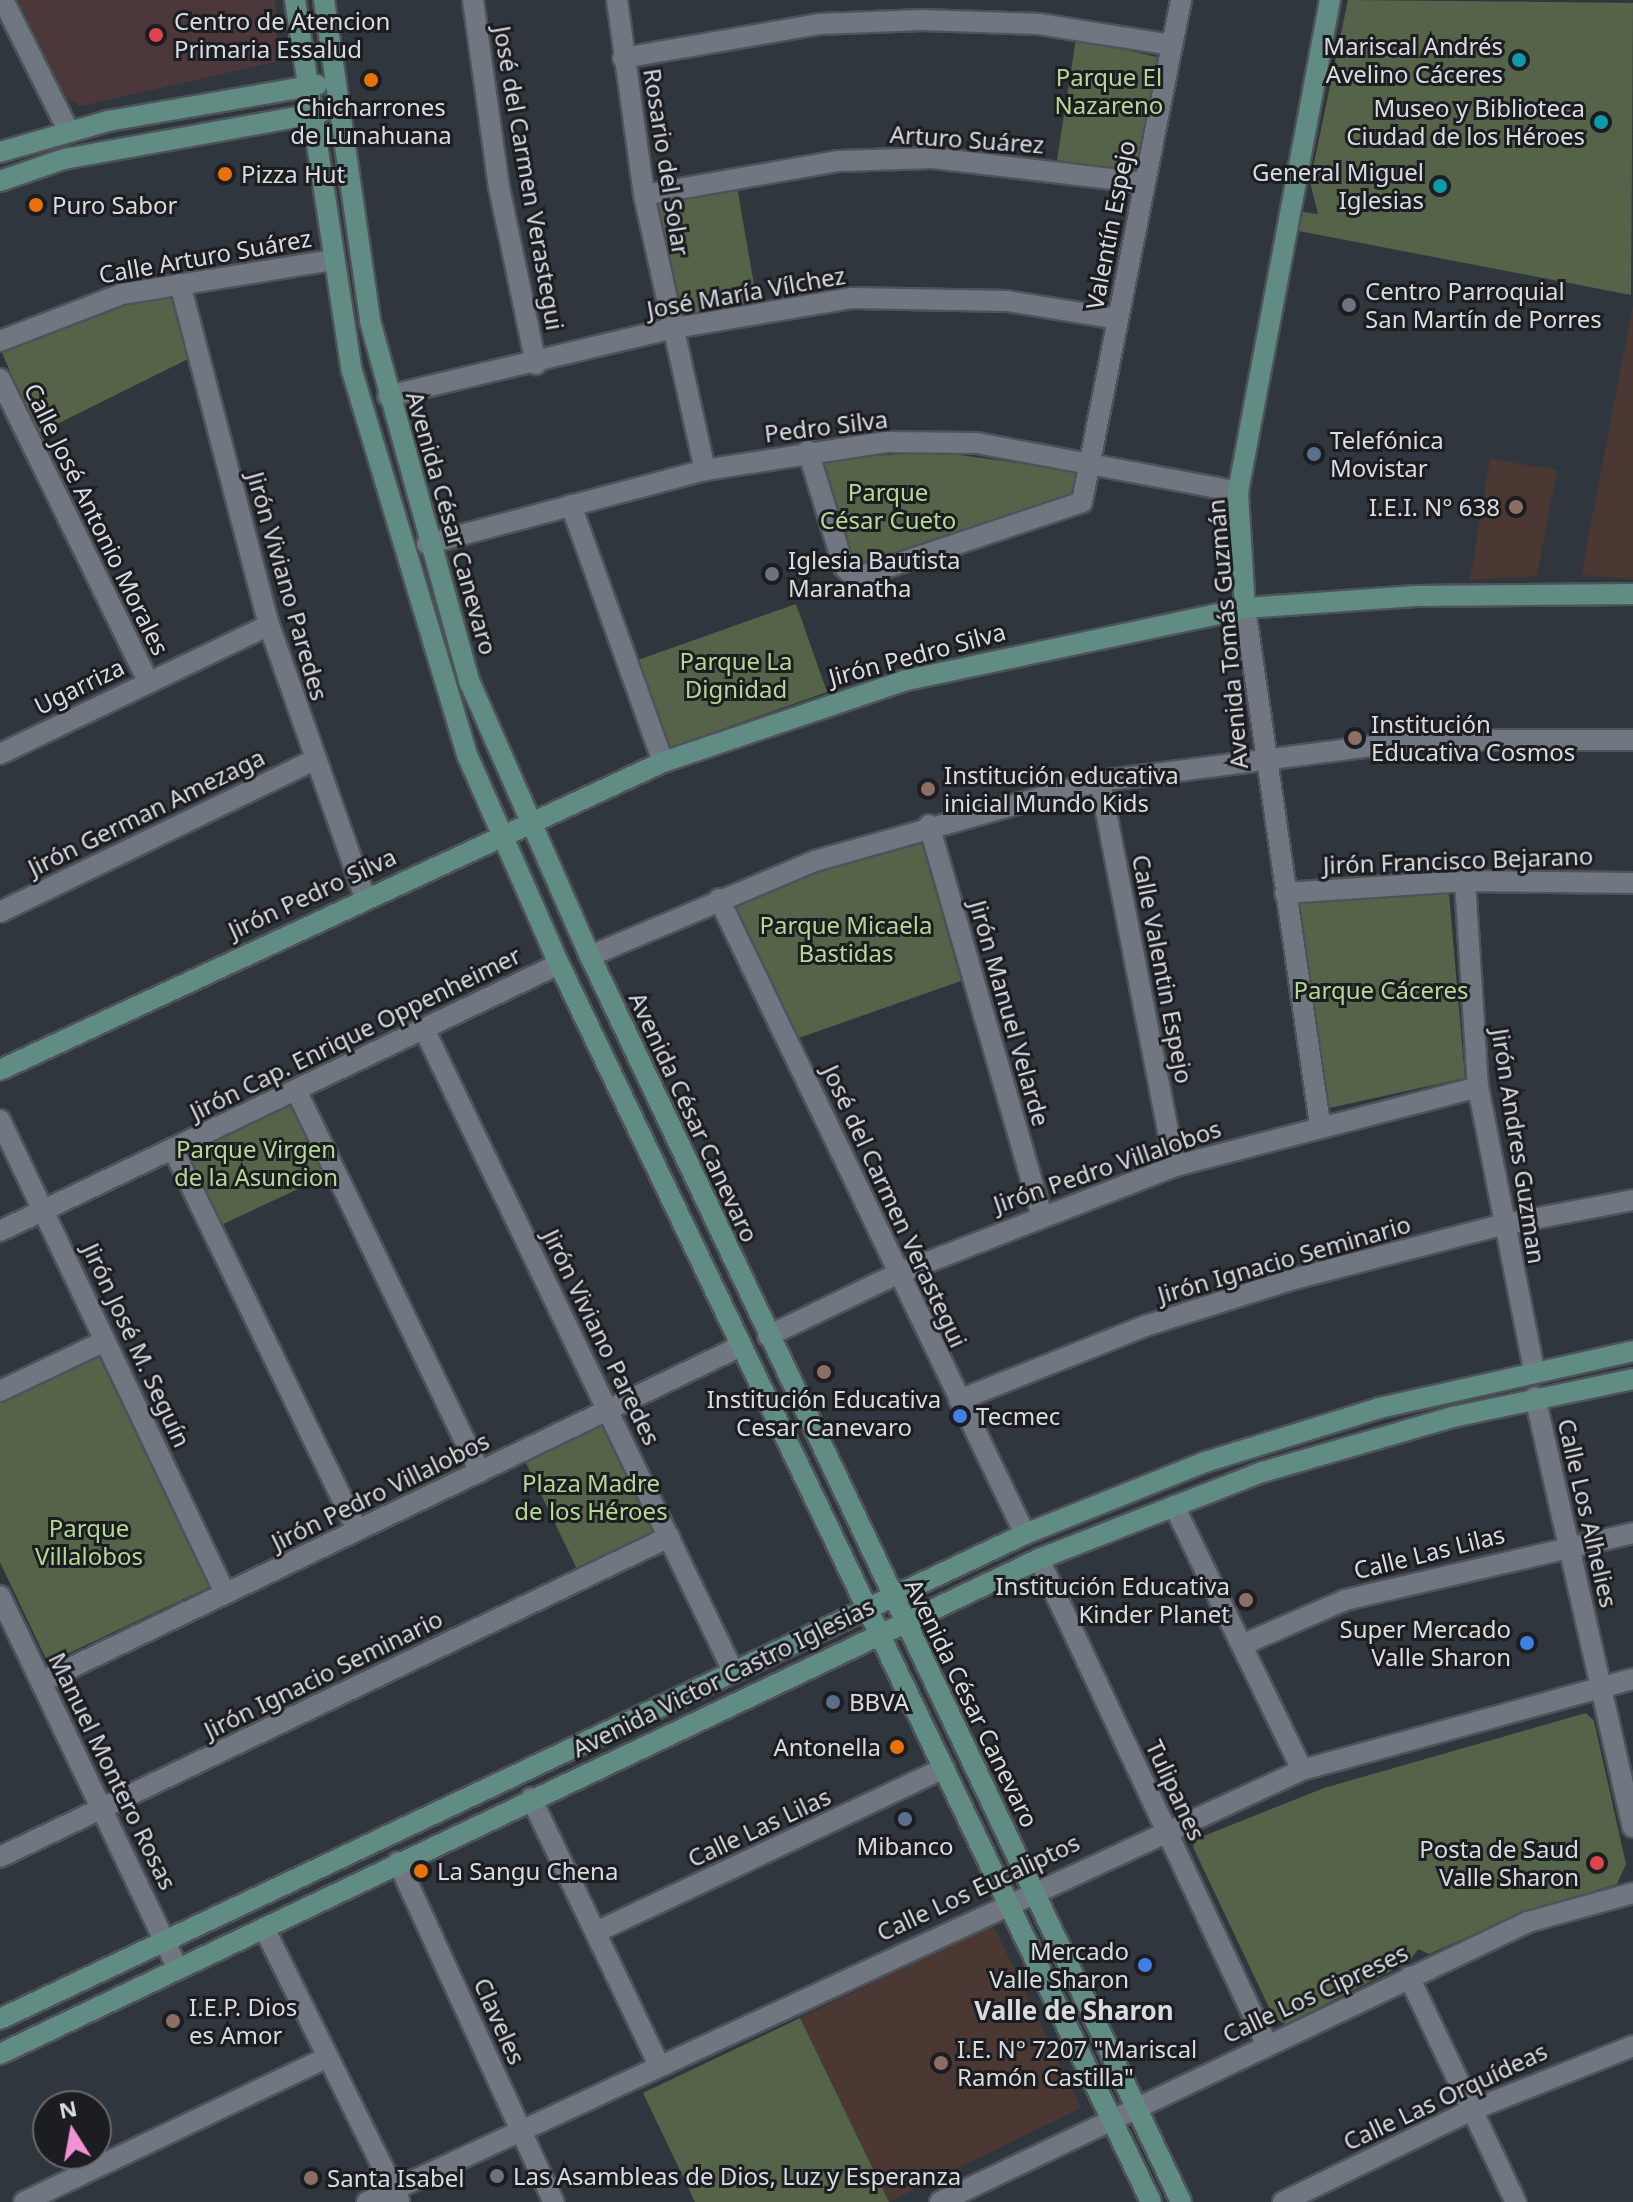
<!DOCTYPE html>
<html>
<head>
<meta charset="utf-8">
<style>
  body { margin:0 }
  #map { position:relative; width:1633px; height:2202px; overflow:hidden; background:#30363e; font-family:"Noto Sans",sans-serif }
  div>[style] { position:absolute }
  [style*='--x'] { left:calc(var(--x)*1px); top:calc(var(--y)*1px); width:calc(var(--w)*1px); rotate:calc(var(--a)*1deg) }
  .education>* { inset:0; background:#4c3832 }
  .medical>* { inset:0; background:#4c373b }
  .green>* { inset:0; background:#556448 }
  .roads { filter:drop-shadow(2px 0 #4e535a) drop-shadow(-2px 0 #4e535a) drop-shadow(0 2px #4e535a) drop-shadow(0 -2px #4e535a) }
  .street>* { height:20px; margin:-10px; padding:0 10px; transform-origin:10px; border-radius:10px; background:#707780 }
  .secondary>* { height:20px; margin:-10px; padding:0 10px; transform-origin:10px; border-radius:10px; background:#608c84 }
  .dots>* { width:22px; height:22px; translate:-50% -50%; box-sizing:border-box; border:4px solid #1b1d21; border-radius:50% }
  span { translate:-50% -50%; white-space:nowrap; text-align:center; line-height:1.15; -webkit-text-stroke:6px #1b1d21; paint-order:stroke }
  .poi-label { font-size:24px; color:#d8dce1 }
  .left { translate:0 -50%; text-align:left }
  .right { translate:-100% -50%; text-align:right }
  .park-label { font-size:24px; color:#b5d995 }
  .street-label { font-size:24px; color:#d8dce1 }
  .neighbourhood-label { font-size:26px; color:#d8dce1; font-weight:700 }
  .north { position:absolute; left:32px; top:2090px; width:80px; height:80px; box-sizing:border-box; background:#1b1d21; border:2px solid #67696e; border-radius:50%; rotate:349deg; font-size:22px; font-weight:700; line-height:32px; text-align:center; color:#d8dce1 }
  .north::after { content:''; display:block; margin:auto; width:28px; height:36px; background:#f391d5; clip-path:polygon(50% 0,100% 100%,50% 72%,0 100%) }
</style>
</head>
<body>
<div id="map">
  <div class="education">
    <div style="clip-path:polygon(1633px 305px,1633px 579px,1582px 575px,1586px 549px)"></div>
    <div style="clip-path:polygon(1490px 459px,1557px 470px,1537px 576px,1470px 580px)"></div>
    <div style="clip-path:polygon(993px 1925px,1081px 2108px,889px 2202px,800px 2018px)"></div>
  </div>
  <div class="medical">
    <div style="clip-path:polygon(18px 0,275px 0,279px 61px,81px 106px,66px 98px)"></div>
  </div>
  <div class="green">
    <div style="clip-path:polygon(1348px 0,1633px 3px,1631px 295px,1299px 231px,1303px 212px,1318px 214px,1310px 182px)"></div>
    <div style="clip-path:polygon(1076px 39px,1157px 57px,1136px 171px,1057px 160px)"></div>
    <div style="clip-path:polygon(737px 187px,757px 302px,677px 316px,657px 200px)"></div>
    <div style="clip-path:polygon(176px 294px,188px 359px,37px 434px,0 348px,125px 300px)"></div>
    <div style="clip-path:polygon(938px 452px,1077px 471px,1070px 501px,856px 571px,820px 459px)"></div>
    <div style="clip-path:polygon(796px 604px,827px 692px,666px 749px,635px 661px)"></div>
    <div style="clip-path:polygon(920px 838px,961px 981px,793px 1040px,731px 901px,824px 863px)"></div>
    <div style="clip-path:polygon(1449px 894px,1465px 1078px,1325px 1109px,1293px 903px)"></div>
    <div style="clip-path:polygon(293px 1100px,328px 1175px,219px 1226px,183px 1151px)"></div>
    <div style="clip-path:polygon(98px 1355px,209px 1587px,48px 1663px,0 1562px,0 1401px)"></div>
    <div style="clip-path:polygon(605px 1423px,658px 1533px,578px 1571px,525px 1461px)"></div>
    <div style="clip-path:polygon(1586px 1713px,1594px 1721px,1626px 1864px,1617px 1884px,1521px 1913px,1429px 1954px,1418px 1949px,1409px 1962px,1286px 2024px,1274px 2018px,1193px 1847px,1196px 1839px,1324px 1788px)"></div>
    <div style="clip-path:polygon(800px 2018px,889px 2202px,695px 2202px,643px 2093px)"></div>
  </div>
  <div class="roads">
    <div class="street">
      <div style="--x:3;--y:0;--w:145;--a:63.4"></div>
      <div style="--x:473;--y:0;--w:189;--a:82.1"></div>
      <div style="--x:499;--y:187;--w:181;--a:78.2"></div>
      <div style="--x:617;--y:0;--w:197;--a:82.1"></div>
      <div style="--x:644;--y:195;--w:282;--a:77.5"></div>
      <div style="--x:623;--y:58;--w:200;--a:-9.8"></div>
      <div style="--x:820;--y:24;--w:102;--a:-2.2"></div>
      <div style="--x:922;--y:20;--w:117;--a:2"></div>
      <div style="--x:1039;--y:24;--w:135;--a:9"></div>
      <div style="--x:644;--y:195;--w:198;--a:-9.9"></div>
      <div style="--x:839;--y:161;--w:94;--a:-1.8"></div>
      <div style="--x:933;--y:158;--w:213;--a:6.7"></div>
      <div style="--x:180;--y:284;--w:352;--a:75.4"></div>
      <div style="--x:269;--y:625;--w:288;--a:70.6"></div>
      <div style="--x:0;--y:341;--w:131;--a:-21.1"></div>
      <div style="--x:122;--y:294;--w:212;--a:-9.2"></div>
      <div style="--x:0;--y:379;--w:336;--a:63.9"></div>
      <div style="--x:388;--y:396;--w:289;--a:-13.4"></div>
      <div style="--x:669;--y:329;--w:186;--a:-9.6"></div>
      <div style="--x:852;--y:298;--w:155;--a:1.1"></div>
      <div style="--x:1007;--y:301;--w:112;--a:9.2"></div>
      <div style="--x:808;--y:451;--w:121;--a:72.8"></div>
      <div style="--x:844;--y:567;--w:16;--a:45"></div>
      <div style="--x:855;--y:578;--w:239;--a:-18.5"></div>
      <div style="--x:1082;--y:502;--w:512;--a:-78.84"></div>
      <div style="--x:571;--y:505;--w:273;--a:70.3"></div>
      <div style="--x:427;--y:544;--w:288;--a:-14.9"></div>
      <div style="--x:705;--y:470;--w:183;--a:-8.8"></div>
      <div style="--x:886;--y:442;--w:91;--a:0.6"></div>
      <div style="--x:977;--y:443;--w:266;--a:10.6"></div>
      <div style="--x:1245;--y:608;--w:521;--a:81.73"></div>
      <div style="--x:0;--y:754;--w:298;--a:-25.6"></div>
      <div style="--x:1100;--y:781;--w:392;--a:79"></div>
      <div style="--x:929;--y:825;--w:405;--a:73.9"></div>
      <div style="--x:1465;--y:881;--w:206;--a:86.4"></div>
      <div style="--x:1478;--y:1087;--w:288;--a:78.8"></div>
      <div style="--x:1285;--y:893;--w:180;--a:-3.8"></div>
      <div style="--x:1465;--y:881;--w:168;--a:0.7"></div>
      <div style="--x:719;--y:899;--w:705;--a:64.27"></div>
      <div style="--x:0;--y:912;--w:349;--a:-25.8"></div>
      <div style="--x:590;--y:956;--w:244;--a:-22.9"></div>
      <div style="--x:815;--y:861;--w:296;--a:-15.7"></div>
      <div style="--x:1100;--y:781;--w:325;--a:-7.3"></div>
      <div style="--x:1422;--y:740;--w:211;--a:0"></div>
      <div style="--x:424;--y:1029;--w:710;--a:64.3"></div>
      <div style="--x:296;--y:1090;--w:424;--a:64.3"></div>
      <div style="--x:0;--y:1120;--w:524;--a:64.56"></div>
      <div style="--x:173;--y:1149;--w:423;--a:64.2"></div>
      <div style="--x:0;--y:1231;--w:619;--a:-25.53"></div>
      <div style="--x:768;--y:1336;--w:143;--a:-25.7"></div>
      <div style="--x:897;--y:1274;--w:298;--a:-21.2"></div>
      <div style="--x:1175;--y:1166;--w:313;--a:-14.6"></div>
      <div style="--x:0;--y:1391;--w:116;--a:-25.5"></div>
      <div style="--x:1535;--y:1397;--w:441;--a:77.2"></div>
      <div style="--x:959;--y:1400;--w:200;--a:-21.7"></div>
      <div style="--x:1145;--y:1326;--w:156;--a:-17.5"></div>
      <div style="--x:1294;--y:1279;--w:214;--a:-14.6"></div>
      <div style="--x:1501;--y:1225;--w:134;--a:-10.7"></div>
      <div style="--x:1174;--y:1506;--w:293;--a:64.1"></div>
      <div style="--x:1039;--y:1559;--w:535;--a:64.87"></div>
      <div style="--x:0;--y:1596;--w:413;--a:64.5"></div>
      <div style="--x:1244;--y:1644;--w:110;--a:-23.5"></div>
      <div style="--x:1345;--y:1600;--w:296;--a:-13.1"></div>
      <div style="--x:41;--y:1682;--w:776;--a:-25.64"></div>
      <div style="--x:531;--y:1798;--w:296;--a:64.4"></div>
      <div style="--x:0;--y:1857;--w:742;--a:-25.56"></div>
      <div style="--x:398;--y:1862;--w:374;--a:65.4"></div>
      <div style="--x:264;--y:1928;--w:304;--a:63.6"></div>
      <div style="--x:596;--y:1932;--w:385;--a:-25.2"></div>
      <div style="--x:1409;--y:1977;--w:249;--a:64.6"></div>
      <div style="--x:24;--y:2202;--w:335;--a:-25.5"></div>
      <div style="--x:367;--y:2202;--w:1030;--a:-24.8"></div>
      <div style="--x:1302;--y:1770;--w:343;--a:-15.4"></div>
      <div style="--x:940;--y:2202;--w:651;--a:-25.46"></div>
      <div style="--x:1528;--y:1922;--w:109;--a:-15.4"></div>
      <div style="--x:1283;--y:2202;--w:210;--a:-26"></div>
      <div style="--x:1472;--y:2110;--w:173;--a:-21.7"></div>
    </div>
    <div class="secondary">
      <div style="--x:295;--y:0;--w:375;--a:81.3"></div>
      <div style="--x:352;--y:371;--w:403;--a:73.3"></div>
      <div style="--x:468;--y:757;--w:226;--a:66.3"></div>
      <div style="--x:559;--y:964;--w:1372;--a:64.44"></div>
      <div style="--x:324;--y:0;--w:324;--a:81.8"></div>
      <div style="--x:370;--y:321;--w:376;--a:74.6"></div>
      <div style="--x:470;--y:683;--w:298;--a:66.3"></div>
      <div style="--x:590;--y:956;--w:1379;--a:64.62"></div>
      <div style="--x:0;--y:152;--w:112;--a:-16"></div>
      <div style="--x:108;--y:121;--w:212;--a:-9.8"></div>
      <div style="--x:0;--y:181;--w:68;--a:-19"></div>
      <div style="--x:64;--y:159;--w:260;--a:-10.2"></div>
      <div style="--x:1245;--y:608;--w:116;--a:-93.5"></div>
      <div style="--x:1238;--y:492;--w:501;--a:-79.41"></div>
      <div style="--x:0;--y:1070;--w:731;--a:-24.92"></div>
      <div style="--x:663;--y:762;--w:253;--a:-18.6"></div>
      <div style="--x:903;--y:681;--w:350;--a:-12"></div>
      <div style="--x:1245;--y:608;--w:171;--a:-4"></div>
      <div style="--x:1416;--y:596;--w:217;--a:-0.5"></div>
      <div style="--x:0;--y:2019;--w:1134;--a:-25.32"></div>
      <div style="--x:1025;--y:1534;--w:194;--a:-21.8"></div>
      <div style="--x:1205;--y:1462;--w:182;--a:-17.2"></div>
      <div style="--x:1379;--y:1408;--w:260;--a:-12.6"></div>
      <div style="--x:0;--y:2054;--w:1151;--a:-25.47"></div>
      <div style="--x:1039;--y:1559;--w:239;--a:-21.3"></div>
      <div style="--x:1262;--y:1472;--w:199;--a:-16.1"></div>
      <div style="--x:1453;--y:1417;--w:184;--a:-11.9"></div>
    </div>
  </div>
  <div class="dots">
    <div style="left:156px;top:35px;background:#e0444e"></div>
    <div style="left:1519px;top:60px;background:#0f9aa8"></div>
    <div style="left:371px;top:80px;background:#e8710a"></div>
    <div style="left:1601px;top:122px;background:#0f9aa8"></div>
    <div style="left:225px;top:174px;background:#e8710a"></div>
    <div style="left:1440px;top:186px;background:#0f9aa8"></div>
    <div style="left:36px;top:205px;background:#e8710a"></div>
    <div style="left:1349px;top:305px;background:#6b7280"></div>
    <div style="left:1314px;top:454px;background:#5c6f8a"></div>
    <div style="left:1516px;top:507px;background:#8d6e63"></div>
    <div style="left:772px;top:574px;background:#6b7280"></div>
    <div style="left:1355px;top:738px;background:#8d6e63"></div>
    <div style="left:928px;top:789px;background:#8d6e63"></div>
    <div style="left:824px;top:1372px;background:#8d6e63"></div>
    <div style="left:960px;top:1416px;background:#3f7fe0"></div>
    <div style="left:1246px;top:1600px;background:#8d6e63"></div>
    <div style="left:1527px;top:1643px;background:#3f7fe0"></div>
    <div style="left:833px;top:1702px;background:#5c6f8a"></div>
    <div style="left:897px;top:1747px;background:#e8710a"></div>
    <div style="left:905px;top:1819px;background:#5c6f8a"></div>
    <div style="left:1597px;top:1863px;background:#e0444e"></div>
    <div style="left:421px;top:1871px;background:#e8710a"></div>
    <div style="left:1145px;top:1965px;background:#3f7fe0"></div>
    <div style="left:173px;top:2021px;background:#8d6e63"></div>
    <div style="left:941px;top:2063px;background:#8d6e63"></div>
    <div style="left:497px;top:2176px;background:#6b7280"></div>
    <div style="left:311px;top:2178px;background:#8d6e63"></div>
  </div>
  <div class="poi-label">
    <span class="left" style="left:174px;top:35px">Centro de Atencion<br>Primaria Essalud</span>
    <span class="right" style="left:1503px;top:60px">Mariscal Andrés<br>Avelino Cáceres</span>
    <span style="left:371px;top:121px">Chicharrones<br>de Lunahuana</span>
    <span class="right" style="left:1585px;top:122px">Museo y Biblioteca<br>Ciudad de los Héroes</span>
    <span class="right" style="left:1424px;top:186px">General Miguel<br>Iglesias</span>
    <span class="left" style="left:241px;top:174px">Pizza Hut</span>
    <span class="left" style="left:52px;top:205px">Puro Sabor</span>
    <span class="left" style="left:1365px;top:305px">Centro Parroquial<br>San Martín de Porres</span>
    <span class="left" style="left:1330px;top:454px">Telefónica<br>Movistar</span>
    <span class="right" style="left:1500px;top:507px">I.E.I. N° 638</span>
    <span class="left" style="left:788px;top:574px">Iglesia Bautista<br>Maranatha</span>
    <span class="left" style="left:1371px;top:738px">Institución<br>Educativa Cosmos</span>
    <span class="left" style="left:944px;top:789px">Institución educativa<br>inicial Mundo Kids</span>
    <span style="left:824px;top:1413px">Institución Educativa<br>Cesar Canevaro</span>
    <span class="left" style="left:976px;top:1416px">Tecmec</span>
    <span class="right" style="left:1230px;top:1600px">Institución Educativa<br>Kinder Planet</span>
    <span class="right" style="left:1511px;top:1643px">Super Mercado<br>Valle Sharon</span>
    <span class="left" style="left:849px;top:1702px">BBVA</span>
    <span class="right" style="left:881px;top:1747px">Antonella</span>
    <span style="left:905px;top:1846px">Mibanco</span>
    <span class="right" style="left:1579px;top:1863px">Posta de Saud<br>Valle Sharon</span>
    <span class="left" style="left:437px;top:1871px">La Sangu Chena</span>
    <span class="right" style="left:1129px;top:1965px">Mercado<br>Valle Sharon</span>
    <span class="left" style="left:189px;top:2021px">I.E.P. Dios<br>es Amor</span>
    <span class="left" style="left:957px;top:2063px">I.E. N° 7207 "Mariscal<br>Ramón Castilla"</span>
    <span class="left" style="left:513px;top:2176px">Las Asambleas de Dios, Luz y Esperanza</span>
    <span class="left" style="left:327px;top:2178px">Santa Isabel</span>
  </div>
  <div class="park-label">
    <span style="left:1109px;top:91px">Parque El<br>Nazareno</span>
    <span style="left:888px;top:506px">Parque<br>César Cueto</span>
    <span style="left:736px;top:675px">Parque La<br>Dignidad</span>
    <span style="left:846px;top:939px">Parque Micaela<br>Bastidas</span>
    <span style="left:1381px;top:990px">Parque Cáceres</span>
    <span style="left:256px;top:1163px">Parque Virgen<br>de la Asuncion</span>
    <span style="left:591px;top:1497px">Plaza Madre<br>de los Héroes</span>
    <span style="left:89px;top:1542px">Parque<br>Villalobos</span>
  </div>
  <div class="street-label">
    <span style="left:967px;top:139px;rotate:4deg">Arturo Suárez</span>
    <span style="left:667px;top:162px;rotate:81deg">Rosario del Solar</span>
    <span style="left:529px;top:178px;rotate:80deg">José del Carmen Verastegui</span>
    <span style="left:1110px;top:225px;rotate:-79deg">Valentín Espejo</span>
    <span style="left:205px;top:256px;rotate:-10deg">Calle Arturo Suárez</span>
    <span style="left:746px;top:292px;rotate:-10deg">José María Vílchez</span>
    <span style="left:826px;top:426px;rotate:-7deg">Pedro Silva</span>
    <span style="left:97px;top:519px;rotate:64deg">Calle José Antonio Morales</span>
    <span style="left:452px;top:523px;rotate:74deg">Avenida César Canevaro</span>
    <span style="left:288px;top:586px;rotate:74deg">Jirón Viviano Paredes</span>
    <span style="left:1227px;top:634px;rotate:-95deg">Avenida Tomás Guzmán</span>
    <span style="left:917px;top:654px;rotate:-15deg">Jirón Pedro Silva</span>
    <span style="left:79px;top:686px;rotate:-26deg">Ugarriza</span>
    <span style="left:146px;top:812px;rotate:-26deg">Jirón German Amezaga</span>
    <span style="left:1458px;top:860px;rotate:-2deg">Jirón Francisco Bejarano</span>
    <span style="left:312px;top:893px;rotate:-25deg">Jirón Pedro Silva</span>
    <span style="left:1163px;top:969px;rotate:79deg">Calle Valentin Espejo</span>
    <span style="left:1010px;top:1013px;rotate:74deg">Jirón Manuel Velarde</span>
    <span style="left:355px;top:1033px;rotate:-26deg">Jirón Cap. Enrique Oppenheimer</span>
    <span style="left:694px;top:1117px;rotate:65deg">Avenida César Canevaro</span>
    <span style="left:1519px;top:1146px;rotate:81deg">Jirón Andres Guzman</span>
    <span style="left:1107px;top:1166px;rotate:-19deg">Jirón Pedro Villalobos</span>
    <span style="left:895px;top:1206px;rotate:65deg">José del Carmen Verastegui</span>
    <span style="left:1284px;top:1259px;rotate:-16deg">Jirón Ignacio Seminario</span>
    <span style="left:602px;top:1337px;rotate:64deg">Jirón Viviano Paredes</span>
    <span style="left:137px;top:1345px;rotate:65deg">Jirón José M. Seguín</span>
    <span style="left:380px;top:1491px;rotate:-26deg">Jirón Pedro Villalobos</span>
    <span style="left:1588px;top:1513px;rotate:77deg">Calle Los Alhelies</span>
    <span style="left:1429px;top:1552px;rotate:-14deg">Calle Las Lilas</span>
    <span style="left:323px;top:1674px;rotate:-26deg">Jirón Ignacio Seminario</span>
    <span style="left:723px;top:1677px;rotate:-26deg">Avenida Victor Castro Iglesias</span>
    <span style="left:972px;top:1703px;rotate:64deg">Avenida César Canevaro</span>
    <span style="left:113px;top:1771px;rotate:64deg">Manuel Montero Rosas</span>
    <span style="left:1176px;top:1790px;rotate:65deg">Tulipanes</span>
    <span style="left:759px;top:1827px;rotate:-25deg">Calle Las Lilas</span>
    <span style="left:978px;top:1887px;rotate:-25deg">Calle Los Eucaliptos</span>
    <span style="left:1315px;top:1993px;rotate:-25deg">Calle Los Cipreses</span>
    <span style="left:500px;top:2021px;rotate:66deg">Claveles</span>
    <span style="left:1445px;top:2096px;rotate:-25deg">Calle Las Orquídeas</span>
  </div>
  <div class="neighbourhood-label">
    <span style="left:1074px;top:2011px">Valle de Sharon</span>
  </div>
  <div class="north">N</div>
</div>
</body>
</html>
